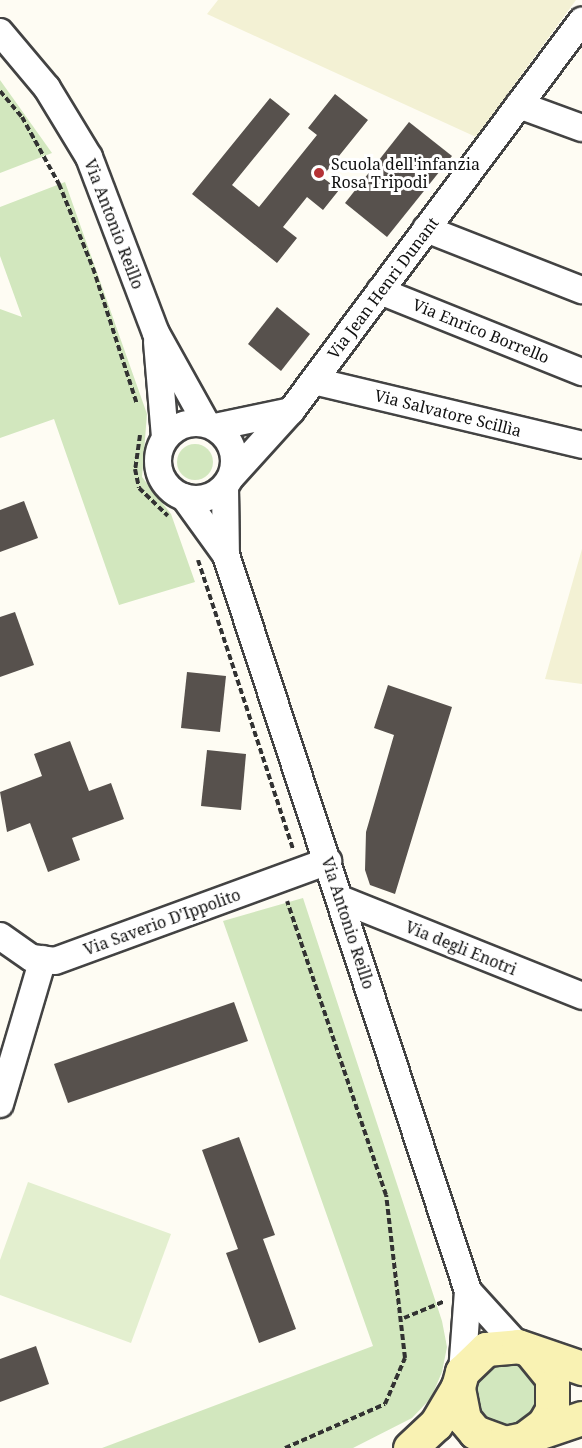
<!DOCTYPE html>
<html>
<head>
<meta charset="utf-8">
<style>
  body { margin:0 }
  #map { position:relative; width:582px; height:1448px; overflow:hidden; background:#fefcf3; font-family:"Noto Serif",serif }
  div>[style] { position:absolute }
  [style*='--x'] { left:calc(var(--x)*1px); top:calc(var(--y)*1px); width:calc(var(--w)*1px); rotate:calc(var(--a)*1deg) }
  .farmland>* { inset:0; background:#f3f1d4 }
  .green>* { inset:0; background:#d2e7be }
  .round { border-radius:50% }
  .pitch>* { inset:0; background:#e3efcf }
  .building>* { inset:0; background:#57514d }
  .path>* { height:4px; margin-top:-2px; transform-origin:0; background:repeating-linear-gradient(90deg,#323232 0 6px,transparent 0 9px) }
  .roads { filter:drop-shadow(2px 0 #434343) drop-shadow(-2px 0 #434343) drop-shadow(0 2px #434343) drop-shadow(0 -2px #434343) }
  .street>* { height:26px; margin:-13px; padding:0 13px; transform-origin:13px; border-radius:13px; background:#fff }
  .street>.ring { margin:-13px; padding:0; box-sizing:content-box; background:none; border:26px solid #fff; border-radius:50% }
  .secondary>* { height:33px; margin:-16.5px; padding:0 16.5px; transform-origin:16.5px; border-radius:16.5px; background:#f9f2b3 }
  .dots>* { width:16px; height:16px; translate:-50% -50%; box-sizing:border-box; border:3px solid #fff; border-radius:50% }
  span { translate:-50% -50%; white-space:nowrap; text-align:center; line-height:1.15; -webkit-text-stroke:6px #fff; paint-order:stroke }
  .poi-label { font-size:16px; color:#101010 }
  .left { translate:0 -50%; text-align:left }
  .street-label { font-size:16px; color:#101010 }
</style>
</head>
<body>
<div id="map">
  <div class="farmland">
    <div style="clip-path:polygon(218px 0,576px 0,476px 137px,207px 14px)"></div>
    <div style="clip-path:polygon(582px 549px,582px 684px,545px 679px)"></div>
  </div>
  <div class="green">
    <div style="clip-path:polygon(0 80px,52px 153px,0 173px)"></div>
    <div style="clip-path:polygon(65px 182px,147px 414px,142px 477px,171px 514px,195px 582px,119px 605px,54px 419px,0 438px,0 309px,22px 317px,0 256px,0 207px)"></div>
    <div class="round" style="left:177px;top:444px;width:36px;height:36px"></div>
    <div style="clip-path:polygon(303px 898px,442px 1321px,447px 1347px,442px 1372px,431px 1398px,412px 1418px,353px 1448px,102px 1448px,373px 1346px,223px 921px)"></div>
    <div class="round" style="left:475px;top:1363px;width:62px;height:62px"></div>
  </div>
  <div class="pitch">
    <div style="clip-path:polygon(28px 1182px,171px 1234px,131px 1343px,0 1295px,0 1260px)"></div>
  </div>
  <div class="building">
    <div style="clip-path:polygon(335px 94px,368px 120px,322px 177px,339px 190px,323px 210px,307px 197px,283px 227px,297px 238px,277px 263px,192px 194px,270px 98px,290px 114px,232px 185px,259px 207px,317px 135px,308px 128px)"></div>
    <div style="clip-path:polygon(409px 122px,452px 156px,387px 237px,345px 203px)"></div>
    <div style="clip-path:polygon(277px 307px,310px 334px,281px 371px,248px 344px)"></div>
    <div style="clip-path:polygon(24px 501px,38px 538px,0 552px,0 510px)"></div>
    <div style="clip-path:polygon(15px 612px,34px 665px,0 677px,0 617px)"></div>
    <div style="clip-path:polygon(187px 672px,226px 676px,220px 732px,181px 728px)"></div>
    <div style="clip-path:polygon(388px 685px,452px 707px,395px 894px,370px 885px,365px 870px,366px 832px,394px 735px,374px 728px)"></div>
    <div style="clip-path:polygon(70px 741px,89px 791px,111px 783px,124px 819px,72px 838px,80px 860px,48px 872px,30px 823px,7px 832px,0 792px,42px 776px,34px 754px)"></div>
    <div style="clip-path:polygon(207px 750px,246px 754px,241px 810px,201px 806px)"></div>
    <div style="clip-path:polygon(234px 1002px,248px 1041px,68px 1103px,54px 1064px)"></div>
    <div style="clip-path:polygon(239px 1137px,275px 1235px,263px 1239px,296px 1329px,259px 1343px,226px 1253px,238px 1249px,202px 1150px)"></div>
    <div style="clip-path:polygon(36px 1346px,49px 1384px,0 1402px,0 1359px)"></div>
  </div>
  <div class="path">
    <div style="--x:0;--y:91;--w:34;--a:50"></div>
    <div style="--x:22;--y:117;--w:77;--a:61.1"></div>
    <div style="--x:59;--y:184;--w:91;--a:68"></div>
    <div style="--x:93;--y:268;--w:143;--a:72.1"></div>
    <div style="--x:140;--y:435;--w:34;--a:98"></div>
    <div style="--x:135;--y:469;--w:19;--a:78"></div>
    <div style="--x:139;--y:488;--w:40;--a:44"></div>
    <div style="--x:198;--y:560;--w:304;--a:71.8"></div>
    <div style="--x:404;--y:1318;--w:44;--a:-22.5"></div>
    <div style="--x:285;--y:1448;--w:109;--a:-23.7"></div>
    <div style="--x:385;--y:1404;--w:50;--a:-66.5"></div>
    <div style="--x:405;--y:1358;--w:164;--a:-96.6"></div>
    <div style="--x:386;--y:1195;--w:310;--a:-108.6"></div>
  </div>
  <div class="roads">
    <div class="street">
      <div style="--x:0;--y:32;--w:73;--a:50"></div>
      <div style="--x:47;--y:88;--w:81;--a:58.7"></div>
      <div style="--x:89;--y:157;--w:188;--a:69.2"></div>
      <div style="--x:156;--y:333;--w:103;--a:60.9"></div>
      <div style="--x:519;--y:105;--w:67;--a:20.1"></div>
      <div style="--x:426;--y:229;--w:168;--a:21.4"></div>
      <div style="--x:380;--y:291;--w:218;--a:21.9"></div>
      <div style="--x:157;--y:342;--w:96;--a:85.2"></div>
      <div style="--x:314;--y:381;--w:276;--a:13.4"></div>
      <div class="ring" style="left:158px;top:423px;width:50px;height:50px"></div>
      <div style="--x:215;--y:427;--w:78;--a:-11.9"></div>
      <div style="--x:232;--y:476;--w:88;--a:-47.8"></div>
      <div style="--x:291;--y:411;--w:487;--a:-53.3"></div>
      <div style="--x:225;--y:487;--w:68;--a:89.2"></div>
      <div style="--x:184;--y:497;--w:72;--a:54.1"></div>
      <div style="--x:226;--y:555;--w:775;--a:71.8"></div>
      <div style="--x:468;--y:1291;--w:81;--a:94.2"></div>
      <div style="--x:340;--y:899;--w:261;--a:21.8"></div>
      <div style="--x:0;--y:936;--w:39;--a:35"></div>
      <div style="--x:32;--y:958;--w:23;--a:7"></div>
      <div style="--x:55;--y:961;--w:291;--a:-20.1"></div>
      <div style="--x:0;--y:1104;--w:151;--a:-73.5"></div>
      <div style="--x:468;--y:1291;--w:74;--a:47.7"></div>
    </div>
    <div class="secondary">
      <div style="--x:532;--y:1353;--w:32;--a:51"></div>
      <div style="--x:552;--y:1378;--w:32;--a:90"></div>
      <div style="--x:552;--y:1410;--w:16;--a:120"></div>
      <div style="--x:544;--y:1424;--w:25;--a:143"></div>
      <div style="--x:524;--y:1439;--w:19;--a:168"></div>
      <div style="--x:505;--y:1443;--w:32;--a:-160"></div>
      <div style="--x:475;--y:1432;--w:17;--a:-130"></div>
      <div style="--x:464;--y:1419;--w:33;--a:-101"></div>
      <div style="--x:458;--y:1387;--w:16;--a:-75"></div>
      <div style="--x:462;--y:1372;--w:33;--a:-44"></div>
      <div style="--x:486;--y:1349;--w:32;--a:-5"></div>
      <div style="--x:518;--y:1346;--w:68;--a:19"></div>
      <div style="--x:532;--y:1435;--w:53;--a:-18.8"></div>
      <div style="--x:410;--y:1448;--w:35;--a:-43"></div>
      <div style="--x:436;--y:1424;--w:43;--a:-59.3"></div>
    </div>
  </div>
  <div class="dots">
    <div style="left:319px;top:173px;background:#b53235"></div>
  </div>
  <div class="poi-label">
    <span class="left" style="left:331px;top:173px">Scuola dell'infanzia<br>Rosa Tripodi</span>
  </div>
  <div class="street-label">
    <span style="left:114px;top:224px;rotate:69deg">Via Antonio Reillo</span>
    <span style="left:383px;top:288px;rotate:-53deg">Via Jean Henri Dunant</span>
    <span style="left:481px;top:331px;rotate:22deg">Via Enrico Borrello</span>
    <span style="left:448px;top:413px;rotate:14deg">Via Salvatore Scillìa</span>
    <span style="left:162px;top:922px;rotate:-20deg">Via Saverio D'Ippolito</span>
    <span style="left:348px;top:923px;rotate:72deg">Via Antonio Reillo</span>
    <span style="left:461px;top:948px;rotate:22deg">Via degli Enotri</span>
  </div>
</div>
</body>
</html>
